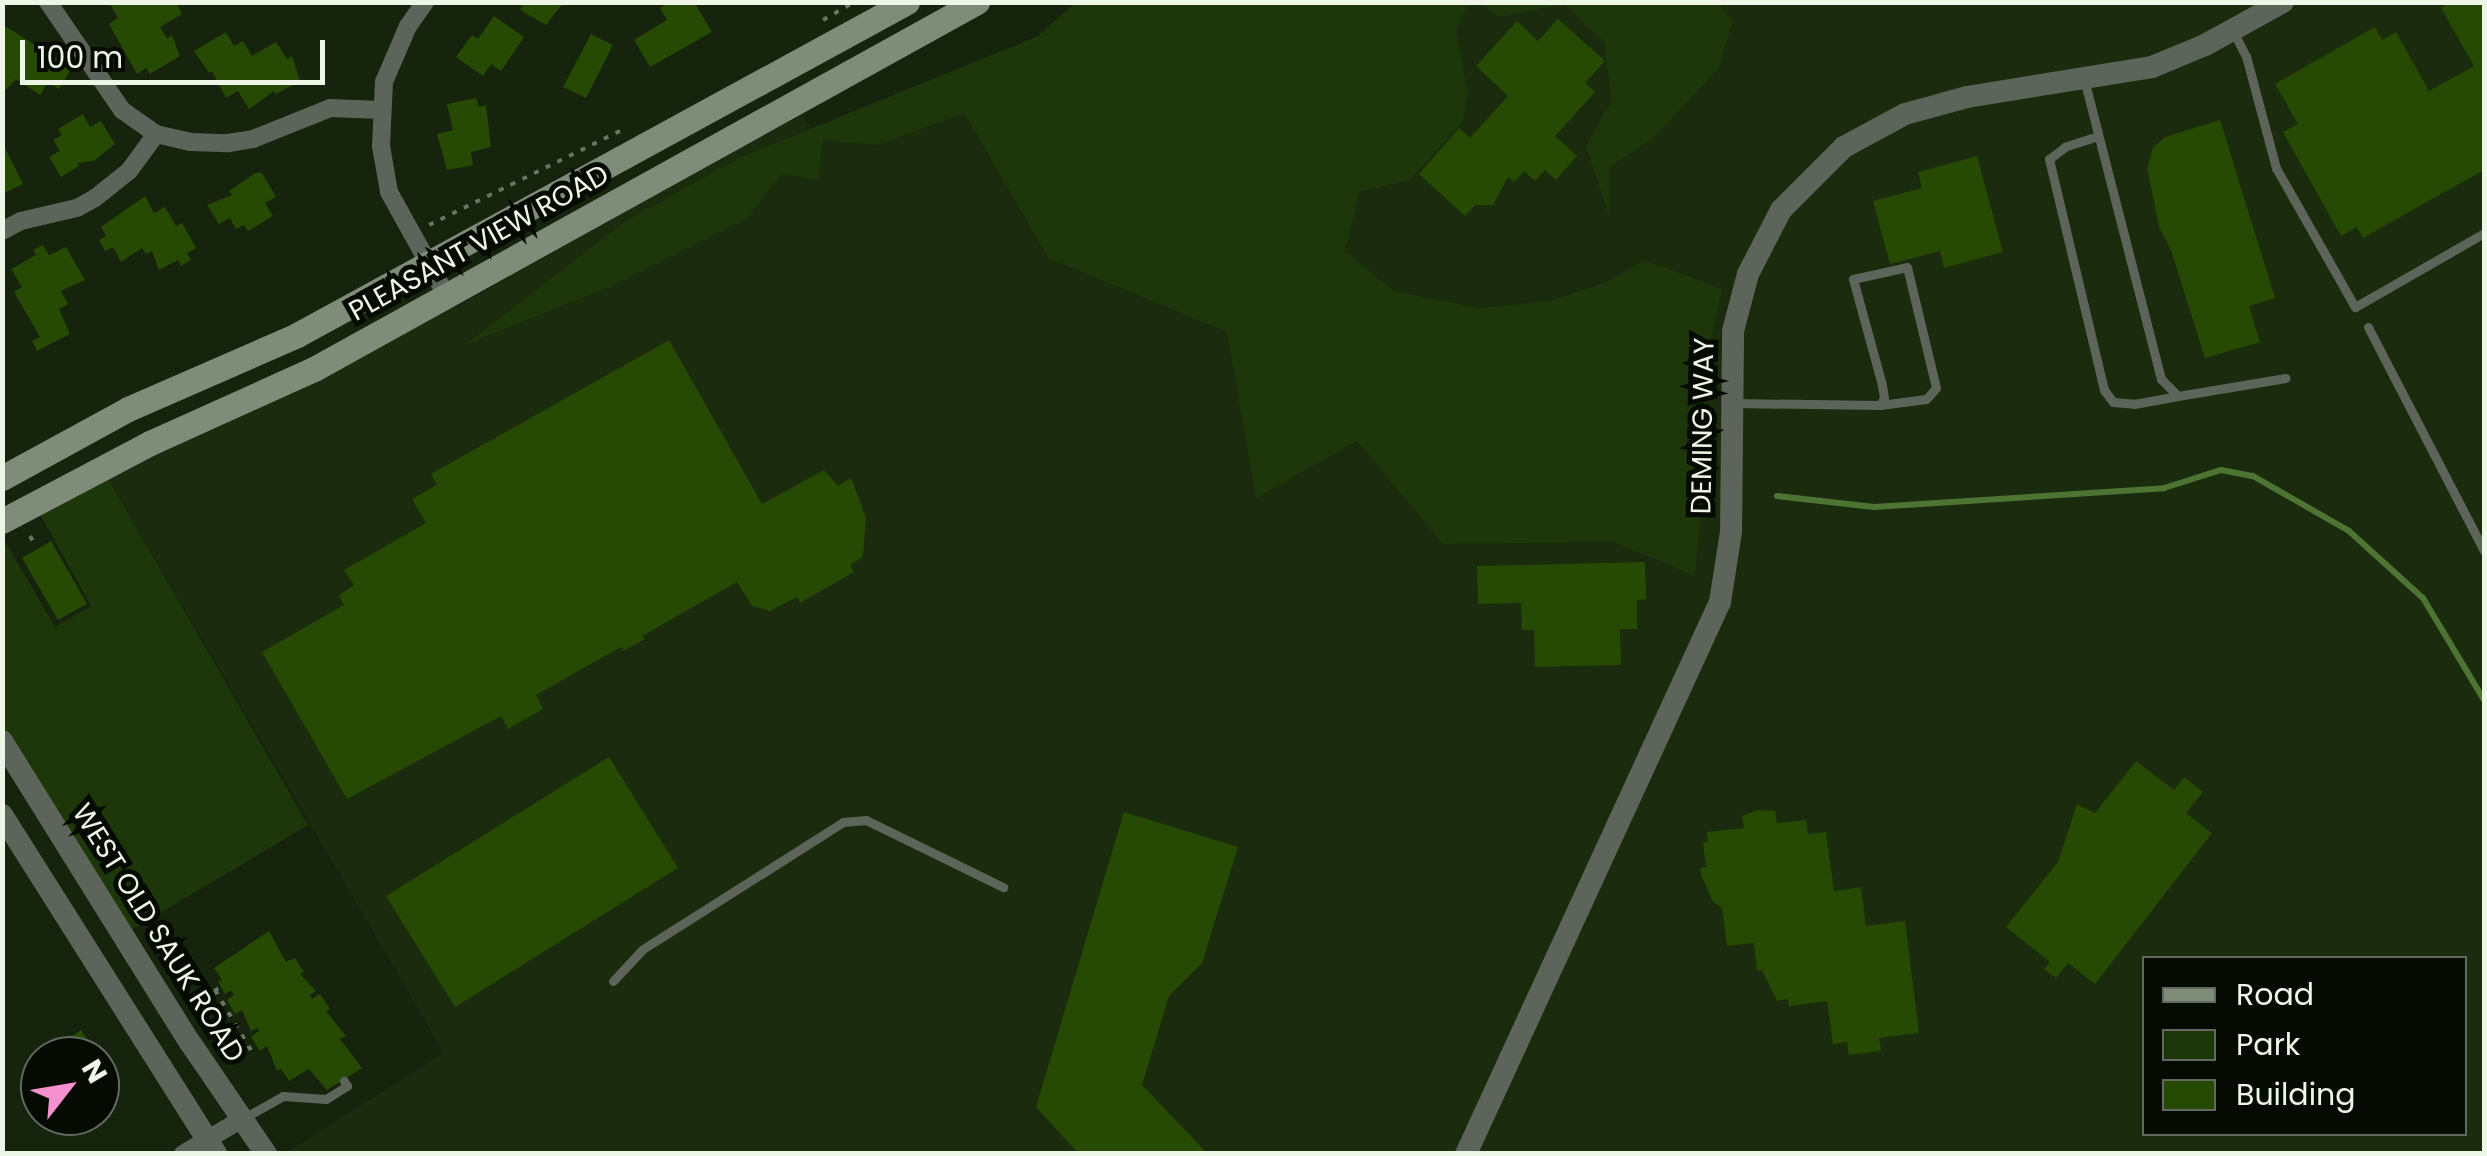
<!DOCTYPE html>
<html>
<head>
<meta charset="utf-8">
<style>
  body { margin:0 }
  #map { position:relative; width:2487px; height:1156px; overflow:hidden; background:#16230d; font-family:Poppins,sans-serif }
  div>[style] { position:absolute }
  [style*='--x'] { left:calc(var(--x)*1px); top:calc(var(--y)*1px); width:calc(var(--w)*1px); rotate:calc(var(--a)*1deg) }
  .built>* { inset:0; background:#1a2b0e }
  .green>* { inset:0; background:#1d360a }
  .stream>* { height:6px; margin:-3px; padding:0 3px; transform-origin:3px; border-radius:3px; background:#4d7433 }
  .building>* { inset:0; background:#264a03 }
  .path>* { height:4px; margin-top:-2px; transform-origin:0; background:repeating-linear-gradient(90deg,#697461 0 5px,transparent 0 13px) }
  .service>* { height:9px; margin:-4.5px; padding:0 4.5px; transform-origin:4.5px; border-radius:4.5px; background:#5d6459 }
  .minor>* { height:18px; margin:-9px; padding:0 9px; transform-origin:9px; border-radius:9px; background:#5d6459 }
  .tertiary>* { height:22px; margin:-11px; padding:0 11px; transform-origin:11px; border-radius:11px; background:#5d6459 }
  .secondary>* { height:25px; margin:-12.5px; padding:0 12.5px; transform-origin:12.5px; border-radius:12.5px; background:#808c7a }
  span { translate:-50% -50%; white-space:nowrap; text-align:center; line-height:1.15; -webkit-text-stroke:10px #050b03; paint-order:stroke }
  .street-label { font-size:28px; color:#edf6e7 }
  .frame { position:absolute; inset:0; border:5px solid #edf6e7; pointer-events:none }
  .legend { position:absolute; left:2142px; top:956px; width:325px; height:180px; box-sizing:border-box; background:#050b03; border:2px solid #62695e; margin:0; padding:12px 18px; list-style:none; font-size:30px; color:#edf6e7 }
  .legend li { display:flex; align-items:center; gap:20px; height:50px }
  .legend b { width:50px; border:2px solid #62695e }
  .north { position:absolute; left:20px; top:1036px; width:100px; height:100px; box-sizing:border-box; background:#050b03; border:2px solid #62695e; border-radius:50%; rotate:59deg; font-size:28px; font-weight:700; line-height:40px; text-align:center; color:#edf6e7 }
  .north::after { content:''; display:block; margin:auto; width:35px; height:45px; background:#f790ce; clip-path:polygon(50% 0,100% 100%,50% 72%,0 100%) }
  .scale { position:absolute; left:20px; top:40px; width:305px; height:45px; box-sizing:border-box; border:5px solid #edf6e7; border-top:0; padding-left:12px; font-size:30px; line-height:35px; white-space:nowrap; color:#edf6e7; -webkit-text-stroke:8px #050b03; paint-order:stroke }
</style>
</head>
<body>
<div id="map">
  <div class="built">
    <div style="clip-path:polygon(evenodd,1417px 3px,2484px 3px,2484px 1153px,285px 1153px,444px 1053px,102px 468px,423px 307px,457px 307px,757px 137px,802px 116px,823px 140px,964px 113px,1048px 258px,1417px 3px,2144px 958px,2464px 958px,2464px 1134px,2144px 1134px,2144px 958px)"></div>
  </div>
  <div class="green">
    <div style="clip-path:polygon(1076px 2px,1468px 3px,1456px 30px,1468px 94px,1463px 121px,1410px 180px,1359px 192px,1345px 251px,1394px 291px,1479px 308px,1550px 301px,1606px 282px,1645px 260px,1722px 289px,1704px 374px,1705px 469px,1695px 576px,1614px 542px,1443px 544px,1357px 441px,1256px 498px,1227px 332px,1048px 258px,964px 113px,878px 145px,823px 140px,818px 180px,782px 174px,747px 218px,609px 287px,465px 345px,624px 222px,739px 158px,1038px 36px)"></div>
    <div style="clip-path:polygon(1480px 3px,1718px 3px,1733px 20px,1719px 68px,1654px 138px,1609px 168px,1610px 218px,1586px 146px,1612px 100px,1604px 42px,1564px 4px,1499px 17px)"></div>
    <div style="clip-path:polygon(102px 468px,308px 825px,123px 935px,3px 741px,2px 536px,55px 627px,91px 606px,34px 503px)"></div>
  </div>
  <div class="stream">
    <div style="--x:1777;--y:496;--w:98;--a:6.5"></div>
    <div style="--x:1874;--y:507;--w:291;--a:-3.7"></div>
    <div style="--x:2164;--y:488;--w:60;--a:-17.5"></div>
    <div style="--x:2221;--y:470;--w:33;--a:11"></div>
    <div style="--x:2253;--y:476;--w:111;--a:29.8"></div>
    <div style="--x:2349;--y:531;--w:100;--a:42.2"></div>
    <div style="--x:2423;--y:598;--w:119;--a:59.1"></div>
  </div>
  <div class="building">
    <div style="clip-path:polygon(109px 2px,176px 2px,182px 14px,160px 27px,167px 39px,172px 35px,180px 56px,150px 74px,146px 68px,137px 74px,109px 24px,118px 18px)"></div>
    <div style="clip-path:polygon(524px 2px,564px 2px,546px 25px,520px 10px)"></div>
    <div style="clip-path:polygon(670px 2px,694px 2px,712px 32px,650px 67px,634px 40px,667px 20px,660px 8px)"></div>
    <div style="clip-path:polygon(2451px 2px,2484px 2px,2482px 171px,2363px 238px,2357px 227px,2341px 236px,2283px 132px,2298px 124px,2275px 84px,2375px 27px,2382px 40px,2396px 32px,2429px 91px,2474px 66px,2441px 8px)"></div>
    <div style="clip-path:polygon(494px 16px,524px 37px,501px 71px,491px 64px,483px 76px,456px 57px,472px 35px,478px 39px)"></div>
    <div style="clip-path:polygon(1558px 19px,1605px 61px,1585px 83px,1595px 92px,1555px 136px,1577px 156px,1556px 180px,1545px 170px,1535px 181px,1524px 171px,1514px 182px,1508px 177px,1493px 205px,1475px 205px,1465px 216px,1419px 174px,1459px 128px,1470px 138px,1508px 96px,1476px 66px,1517px 21px,1538px 41px)"></div>
    <div style="clip-path:polygon(3px 25px,72px 68px,59px 89px,48px 82px,40px 95px,16px 79px,3px 93px)"></div>
    <div style="clip-path:polygon(226px 32px,234px 46px,243px 41px,252px 56px,276px 42px,287px 59px,292px 56px,300px 81px,276px 94px,274px 91px,249px 109px,238px 91px,226px 98px,212px 71px,209px 73px,194px 51px)"></div>
    <div style="clip-path:polygon(591px 34px,613px 45px,586px 98px,563px 87px)"></div>
    <div style="clip-path:polygon(476px 98px,479px 107px,486px 105px,491px 147px,471px 152px,473px 165px,447px 170px,437px 134px,453px 130px,447px 104px)"></div>
    <div style="clip-path:polygon(83px 114px,90px 127px,101px 121px,115px 144px,94px 161px,77px 163px,79px 166px,61px 177px,49px 157px,60px 151px,53px 140px,62px 135px,58px 129px)"></div>
    <div style="clip-path:polygon(2220px 120px,2275px 298px,2249px 306px,2260px 342px,2205px 358px,2171px 250px,2159px 227px,2147px 168px,2153px 148px,2165px 137px)"></div>
    <div style="clip-path:polygon(2px 142px,23px 184px,2px 194px)"></div>
    <div style="clip-path:polygon(1977px 156px,2003px 252px,1944px 268px,1940px 251px,1890px 264px,1873px 201px,1922px 188px,1918px 172px)"></div>
    <div style="clip-path:polygon(255px 173px,262px 173px,276px 197px,265px 203px,273px 216px,248px 231px,244px 225px,236px 229px,230px 218px,219px 224px,207px 205px,232px 195px,229px 191px)"></div>
    <div style="clip-path:polygon(145px 196px,154px 213px,165px 207px,176px 226px,182px 223px,196px 248px,187px 253px,191px 260px,181px 266px,178px 260px,159px 270px,152px 251px,146px 254px,142px 248px,121px 262px,113px 247px,105px 251px,99px 240px,106px 236px,101px 227px)"></div>
    <div style="clip-path:polygon(43px 245px,49px 255px,66px 247px,85px 280px,61px 291px,68px 304px,59px 309px,70px 334px,37px 351px,32px 341px,40px 337px,14px 292px,22px 287px,11px 269px,36px 255px,33px 250px)"></div>
    <div style="clip-path:polygon(669px 340px,762px 504px,824px 470px,838px 486px,851px 478px,866px 517px,863px 557px,850px 565px,854px 572px,800px 603px,797px 597px,770px 611px,752px 606px,737px 582px,642px 636px,645px 639px,623px 651px,621px 647px,536px 695px,543px 709px,508px 729px,501px 716px,347px 799px,262px 652px,344px 605px,339px 595px,354px 585px,344px 570px,426px 523px,412px 499px,437px 485px,431px 474px)"></div>
    <div style="clip-path:polygon(51px 541px,87px 604px,58px 620px,22px 558px)"></div>
    <div style="clip-path:polygon(1645px 562px,1646px 599px,1637px 600px,1637px 629px,1620px 629px,1621px 665px,1535px 667px,1534px 630px,1522px 630px,1521px 603px,1478px 604px,1477px 566px)"></div>
    <div style="clip-path:polygon(609px 757px,678px 868px,455px 1007px,386px 896px)"></div>
    <div style="clip-path:polygon(2136px 761px,2174px 790px,2184px 777px,2203px 792px,2186px 813px,2212px 833px,2095px 984px,2068px 963px,2056px 978px,2044px 969px,2050px 962px,2006px 927px,2058px 862px,2077px 804px,2095px 813px)"></div>
    <div style="clip-path:polygon(1758px 810px,1775px 811px,1777px 823px,1806px 820px,1808px 834px,1826px 832px,1834px 891px,1861px 887px,1866px 926px,1905px 921px,1919px 1033px,1879px 1038px,1881px 1051px,1849px 1055px,1847px 1042px,1833px 1044px,1827px 1001px,1789px 1006px,1788px 999px,1777px 1001px,1762px 970px,1757px 971px,1754px 943px,1727px 946px,1722px 908px,1713px 902px,1702px 877px,1700px 868px,1706px 867px,1703px 842px,1708px 842px,1707px 832px,1744px 828px,1742px 816px)"></div>
    <div style="clip-path:polygon(1124px 812px,1238px 847px,1202px 963px,1169px 996px,1142px 1085px,1208px 1154px,1079px 1154px,1036px 1107px)"></div>
    <div style="clip-path:polygon(269px 931px,286px 962px,295px 958px,304px 972px,300px 974px,316px 991px,310px 995px,312px 999px,320px 994px,330px 1009px,326px 1011px,346px 1036px,340px 1039px,362px 1068px,327px 1090px,309px 1069px,289px 1081px,281px 1069px,277px 1071px,267px 1046px,260px 1051px,251px 1037px,259px 1031px,257px 1028px,251px 1031px,242px 1010px,235px 1014px,227px 1000px,234px 995px,231px 990px,225px 994px,218px 982px,222px 980px,214px 968px)"></div>
    <div style="clip-path:polygon(81px 1030px,98px 1056px,42px 1056px)"></div>
    <div style="clip-path:polygon(40px 1057px,40px 1084px,28px 1065px)"></div>
  </div>
  <div class="path">
    <div style="--x:823;--y:20;--w:36;--a:-30"></div>
    <div style="--x:429;--y:225;--w:215;--a:-26.2"></div>
    <div style="--x:30;--y:536;--w:12;--a:59"></div>
    <div style="--x:215;--y:990;--w:78;--a:59.2"></div>
    <div style="--x:192;--y:1005;--w:32;--a:-32"></div>
  </div>
  <div class="service">
    <div style="--x:2233;--y:31;--w:28;--a:63"></div>
    <div style="--x:2246;--y:56;--w:116;--a:75"></div>
    <div style="--x:2276;--y:168;--w:160;--a:60.4"></div>
    <div style="--x:2355;--y:307;--w:149;--a:-29.8"></div>
    <div style="--x:2084;--y:79;--w:310;--a:75.6"></div>
    <div style="--x:2161;--y:379;--w:24;--a:45"></div>
    <div style="--x:2178;--y:396;--w:109;--a:-9.5"></div>
    <div style="--x:2098;--y:136;--w:35;--a:162"></div>
    <div style="--x:2065;--y:147;--w:20;--a:143"></div>
    <div style="--x:2049;--y:159;--w:237;--a:76.6"></div>
    <div style="--x:2104;--y:390;--w:15;--a:53"></div>
    <div style="--x:2113;--y:402;--w:21;--a:5"></div>
    <div style="--x:2134;--y:404;--w:45;--a:-10.3"></div>
    <div style="--x:2368;--y:327;--w:252;--a:62.6"></div>
    <div style="--x:1734;--y:403;--w:146;--a:0.8"></div>
    <div style="--x:1880;--y:405;--w:8;--a:-60"></div>
    <div style="--x:1884;--y:398;--w:13;--a:-99"></div>
    <div style="--x:1882;--y:385;--w:110;--a:-105.3"></div>
    <div style="--x:1853;--y:279;--w:55;--a:-12.5"></div>
    <div style="--x:1907;--y:267;--w:124;--a:76.5"></div>
    <div style="--x:1936;--y:388;--w:15;--a:132"></div>
    <div style="--x:1926;--y:399;--w:46;--a:172.6"></div>
    <div style="--x:613;--y:981;--w:44;--a:-46.8"></div>
    <div style="--x:643;--y:949;--w:237;--a:-32.4"></div>
    <div style="--x:843;--y:822;--w:23;--a:-5"></div>
    <div style="--x:866;--y:820;--w:153;--a:26.1"></div>
    <div style="--x:242;--y:1119;--w:47;--a:-29.3"></div>
    <div style="--x:283;--y:1096;--w:43;--a:4"></div>
    <div style="--x:326;--y:1099;--w:25;--a:-32"></div>
    <div style="--x:347;--y:1086;--w:6;--a:-121"></div>
  </div>
  <div class="minor">
    <div style="--x:425;--y:2;--w:29;--a:125"></div>
    <div style="--x:408;--y:26;--w:61;--a:113.2"></div>
    <div style="--x:384;--y:82;--w:64;--a:92.7"></div>
    <div style="--x:381;--y:146;--w:47;--a:80.1"></div>
    <div style="--x:389;--y:192;--w:118;--a:61"></div>
    <div style="--x:156;--y:134;--w:35;--a:13"></div>
    <div style="--x:190;--y:142;--w:38;--a:2"></div>
    <div style="--x:228;--y:143;--w:25;--a:-9"></div>
    <div style="--x:253;--y:139;--w:83;--a:-21.9"></div>
    <div style="--x:330;--y:108;--w:50;--a:2.3"></div>
    <div style="--x:2;--y:231;--w:21;--a:-28"></div>
    <div style="--x:21;--y:221;--w:57;--a:-13.1"></div>
    <div style="--x:77;--y:208;--w:21;--a:-29"></div>
    <div style="--x:95;--y:198;--w:43;--a:-38.5"></div>
    <div style="--x:129;--y:171;--w:46;--a:-53.9"></div>
    <div style="--x:156;--y:134;--w:42;--a:-144.8"></div>
    <div style="--x:122;--y:110;--w:131;--a:-124.4"></div>
    <div style="--x:183;--y:1154;--w:69;--a:-30.7"></div>
  </div>
  <div class="tertiary">
    <div style="--x:2;--y:741;--w:354;--a:58.1"></div>
    <div style="--x:189;--y:1041;--w:137;--a:55.7"></div>
    <div style="--x:2;--y:815;--w:401;--a:57.7"></div>
    <div style="--x:1466;--y:1154;--w:608;--a:-65.29"></div>
    <div style="--x:1720;--y:602;--w:71;--a:-81.1"></div>
    <div style="--x:1731;--y:532;--w:201;--a:-89.4"></div>
    <div style="--x:1733;--y:331;--w:59;--a:-75.3"></div>
    <div style="--x:1748;--y:274;--w:72;--a:-62.7"></div>
    <div style="--x:1781;--y:210;--w:89;--a:-45"></div>
    <div style="--x:1844;--y:147;--w:69;--a:-28.4"></div>
    <div style="--x:1905;--y:114;--w:64;--a:-15.3"></div>
    <div style="--x:1967;--y:97;--w:187;--a:-9.2"></div>
    <div style="--x:2152;--y:67;--w:57;--a:-22.5"></div>
    <div style="--x:2205;--y:45;--w:89;--a:-28.9"></div>
  </div>
  <div class="secondary">
    <div style="--x:2;--y:478;--w:144;--a:-28.7"></div>
    <div style="--x:128;--y:409;--w:184;--a:-23.6"></div>
    <div style="--x:297;--y:335;--w:695;--a:-28.63"></div>
    <div style="--x:2;--y:521;--w:167;--a:-27.8"></div>
    <div style="--x:150;--y:443;--w:180;--a:-24.3"></div>
    <div style="--x:314;--y:369;--w:758;--a:-28.97"></div>
  </div>
  <div class="street-label">
    <span style="left:479px;top:243px;rotate:-29deg">PLEASANT VIEW ROAD</span>
    <span style="left:1703px;top:426px;rotate:-89deg">DEMING WAY</span>
    <span style="left:158px;top:933px;rotate:58deg">WEST OLD SAUK ROAD</span>
  </div>
  <div class="frame"></div>
  <ul class="legend">
  <li><b style="height:12px;background:#808c7a"></b>Road</li>
  <li><b style="height:28px;background:#1d360a"></b>Park</li>
  <li><b style="height:28px;background:#264a03"></b>Building</li>
  </ul>
  <div class="north">N</div>
  <div class="scale">100 m</div>
</div>
</body>
</html>
